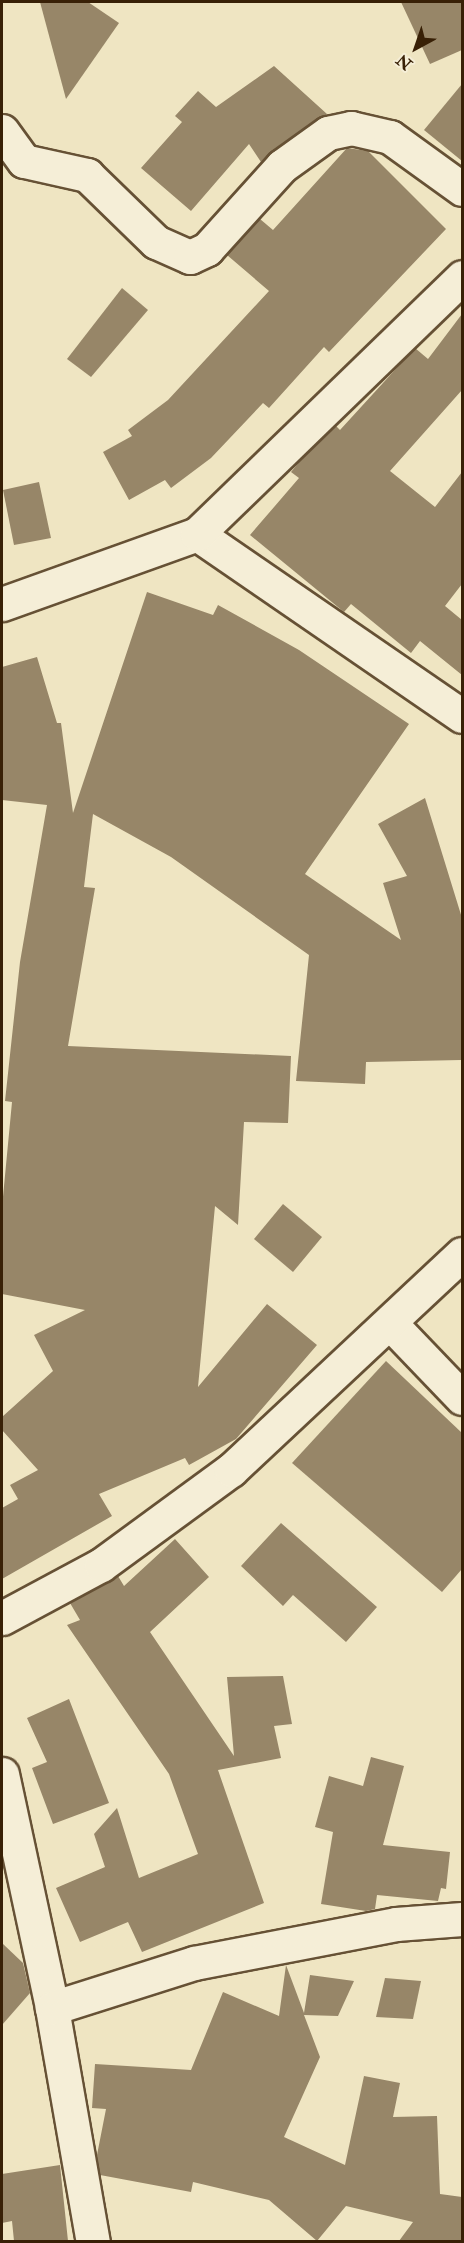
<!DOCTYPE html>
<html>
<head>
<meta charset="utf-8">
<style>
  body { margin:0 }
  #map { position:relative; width:464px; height:2243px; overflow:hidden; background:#efe5c2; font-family:"IM FELL Double Pica",serif }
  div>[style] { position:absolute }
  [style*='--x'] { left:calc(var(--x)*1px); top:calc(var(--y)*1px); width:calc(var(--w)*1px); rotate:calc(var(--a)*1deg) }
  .building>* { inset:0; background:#978668 }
  .roads { filter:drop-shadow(2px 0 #665135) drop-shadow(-2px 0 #665135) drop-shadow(0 2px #665135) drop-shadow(0 -2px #665135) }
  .street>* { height:33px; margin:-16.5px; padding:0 16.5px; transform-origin:16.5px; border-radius:16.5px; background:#f5eed7 }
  span { translate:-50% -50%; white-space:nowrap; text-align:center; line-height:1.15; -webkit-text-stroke:4.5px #f5eed7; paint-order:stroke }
  .frame { position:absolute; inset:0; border:3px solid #382006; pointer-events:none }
  .north { position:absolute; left:386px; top:18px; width:60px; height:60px; -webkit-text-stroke:4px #f5eed7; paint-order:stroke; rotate:220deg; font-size:16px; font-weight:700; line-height:24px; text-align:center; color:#382006 }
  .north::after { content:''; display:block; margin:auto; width:21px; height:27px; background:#382006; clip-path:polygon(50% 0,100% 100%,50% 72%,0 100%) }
</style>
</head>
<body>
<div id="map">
  <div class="building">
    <div style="clip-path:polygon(40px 2px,88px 2px,119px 23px,66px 99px)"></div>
    <div style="clip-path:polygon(401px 2px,462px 2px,462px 50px,430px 64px)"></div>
    <div style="clip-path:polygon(274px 66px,327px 114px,261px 162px,249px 144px,191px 211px,141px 168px,182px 122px,175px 116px,198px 91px,216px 107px)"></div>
    <div style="clip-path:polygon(462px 84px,462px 161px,424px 130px)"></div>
    <div style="clip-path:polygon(347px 148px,368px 151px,446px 229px,329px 352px,324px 347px,269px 408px,263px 403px,211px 458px,171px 488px,165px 480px,129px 500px,103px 452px,132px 436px,128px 430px,168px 400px,269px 291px,227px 255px,260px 219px,273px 230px)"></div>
    <div style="clip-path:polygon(122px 288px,148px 310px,91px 377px,67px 359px)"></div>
    <div style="clip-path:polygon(462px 314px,462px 390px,390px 471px,435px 507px,462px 472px,462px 584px,445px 606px,462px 620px,462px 675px,420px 641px,411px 653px,351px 604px,344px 612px,250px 535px,299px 478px,291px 472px,305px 455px,336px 426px,340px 430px,415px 348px,428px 359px)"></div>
    <div style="clip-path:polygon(39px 482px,51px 538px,14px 545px,3px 490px)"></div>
    <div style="clip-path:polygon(147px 592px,213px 615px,218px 605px,299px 650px,409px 724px,305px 874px,401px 940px,383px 883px,407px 876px,378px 824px,425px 798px,462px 918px,461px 1060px,366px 1062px,365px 1084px,296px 1081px,309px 955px,171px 857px,93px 814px,84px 887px,95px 888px,68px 1046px,291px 1056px,288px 1123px,244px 1122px,238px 1225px,215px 1206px,198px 1387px,267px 1304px,317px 1345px,236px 1439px,189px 1465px,185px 1458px,99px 1494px,112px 1516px,2px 1579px,2px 1508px,18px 1499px,10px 1485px,38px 1470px,2px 1430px,2px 1417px,53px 1371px,34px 1335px,85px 1310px,2px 1294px,2px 1207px,12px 1102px,5px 1101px,20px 962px,47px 805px,2px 800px,2px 667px,37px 657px,57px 723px,61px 723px,73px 813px)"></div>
    <div style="clip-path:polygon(283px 1204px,322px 1237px,293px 1272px,254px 1239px)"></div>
    <div style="clip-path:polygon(386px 1361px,462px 1433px,462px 1569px,442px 1592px,292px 1463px)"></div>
    <div style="clip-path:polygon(281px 1523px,377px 1607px,346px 1642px,293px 1595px,283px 1606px,241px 1566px)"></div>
    <div style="clip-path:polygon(175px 1539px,209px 1577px,150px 1632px,234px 1756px,227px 1677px,283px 1676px,292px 1724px,274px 1726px,281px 1758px,218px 1770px,264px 1903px,142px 1952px,128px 1922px,80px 1942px,56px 1888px,105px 1867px,94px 1834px,117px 1808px,139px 1878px,198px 1854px,169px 1774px,67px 1625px,80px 1620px,70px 1603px,118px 1576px,124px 1586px)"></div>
    <div style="clip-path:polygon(69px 1699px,109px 1803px,53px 1824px,32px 1768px,47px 1762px,27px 1718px)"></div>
    <div style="clip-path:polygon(371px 1757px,404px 1766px,383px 1845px,450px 1852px,446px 1889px,441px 1888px,438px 1901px,377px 1895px,375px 1909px,366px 1911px,321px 1904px,333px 1832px,315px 1827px,329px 1776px,363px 1786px)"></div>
    <div style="clip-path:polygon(2px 1943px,23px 1963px,30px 1993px,2px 2025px)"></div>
    <div style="clip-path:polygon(286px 1965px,304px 2013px,310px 1975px,354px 1981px,338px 2016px,304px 2015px,320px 2057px,284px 2137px,345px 2165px,364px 2076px,400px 2083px,393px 2117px,437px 2116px,440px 2194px,462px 2197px,462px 2241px,399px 2241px,413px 2222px,346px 2206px,317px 2241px,269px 2200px,193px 2182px,191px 2192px,100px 2175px,97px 2155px,106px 2109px,92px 2108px,95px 2064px,191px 2070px,223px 1992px,279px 2016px)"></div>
    <div style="clip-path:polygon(385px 1978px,421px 1981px,413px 2019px,376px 2017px)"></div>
    <div style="clip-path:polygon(60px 2165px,68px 2241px,14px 2241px,12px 2221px,2px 2223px,2px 2174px)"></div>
  </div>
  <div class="roads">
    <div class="street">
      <div style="--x:2;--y:131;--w:37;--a:54"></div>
      <div style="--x:24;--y:161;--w:65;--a:12.5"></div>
      <div style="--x:87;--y:175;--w:96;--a:44.2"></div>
      <div style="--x:156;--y:242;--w:37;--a:24"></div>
      <div style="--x:190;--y:257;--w:19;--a:-25"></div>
      <div style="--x:207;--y:249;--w:112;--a:-47.9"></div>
      <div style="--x:282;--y:166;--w:57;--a:-35.7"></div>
      <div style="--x:328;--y:133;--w:24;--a:-12"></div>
      <div style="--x:351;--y:128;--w:40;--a:13"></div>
      <div style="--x:390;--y:137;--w:89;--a:35.8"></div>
      <div style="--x:197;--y:534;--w:321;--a:34.5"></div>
      <div style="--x:2;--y:604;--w:207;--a:-19.7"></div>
      <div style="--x:197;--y:534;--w:369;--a:-44.1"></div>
      <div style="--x:392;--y:1325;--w:101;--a:46.2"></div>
      <div style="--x:2;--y:1618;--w:112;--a:-28.2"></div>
      <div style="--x:101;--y:1565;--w:161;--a:-36.2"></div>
      <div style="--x:231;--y:1470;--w:316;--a:-43.1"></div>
      <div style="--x:2;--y:1774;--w:239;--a:77.9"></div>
      <div style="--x:52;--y:2008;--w:238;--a:80.1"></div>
      <div style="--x:52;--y:2008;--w:149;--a:-17.6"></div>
      <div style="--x:194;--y:1963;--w:206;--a:-10.9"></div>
      <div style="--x:396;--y:1924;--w:66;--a:-4.3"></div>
    </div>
  </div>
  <div class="frame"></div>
  <div class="north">N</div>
</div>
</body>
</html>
